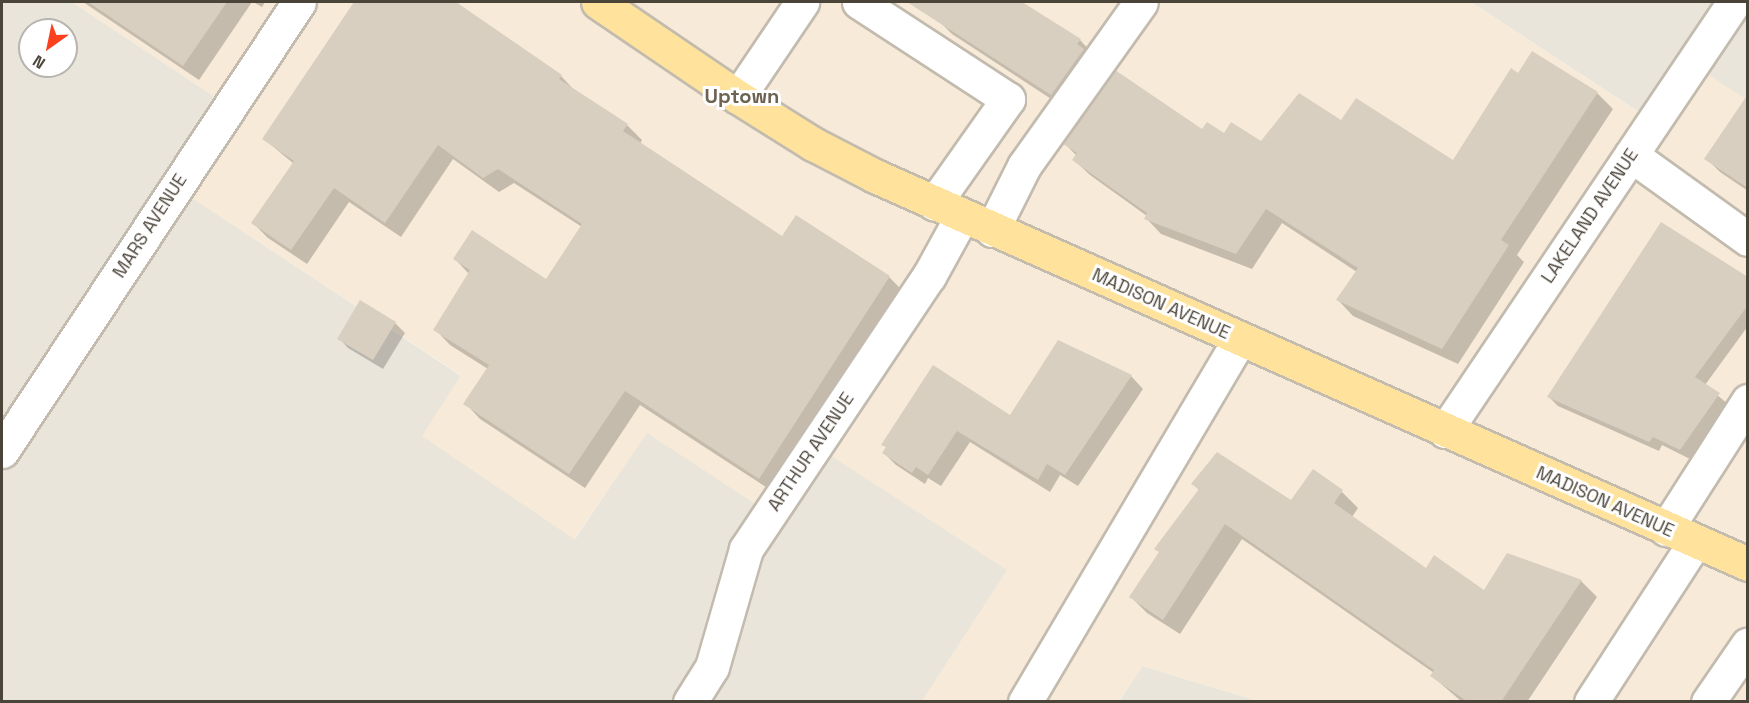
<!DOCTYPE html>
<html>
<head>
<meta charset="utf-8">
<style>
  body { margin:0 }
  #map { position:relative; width:1749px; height:703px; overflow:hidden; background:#f6f3ec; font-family:"Space Grotesk",sans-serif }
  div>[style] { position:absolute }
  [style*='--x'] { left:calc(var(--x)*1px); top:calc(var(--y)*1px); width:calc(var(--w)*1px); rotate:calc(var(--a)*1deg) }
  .residential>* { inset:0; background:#eae5da }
  .commercial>* { inset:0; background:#f7ead8 }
  .shadow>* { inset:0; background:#0003 }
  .building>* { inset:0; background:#d8cfc1 }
  .roads { filter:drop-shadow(2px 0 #c2bbae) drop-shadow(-2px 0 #c2bbae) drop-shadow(0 2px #c2bbae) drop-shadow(0 -2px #c2bbae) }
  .minor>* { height:33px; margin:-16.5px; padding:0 16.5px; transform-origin:16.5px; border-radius:16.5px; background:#fff }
  .major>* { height:33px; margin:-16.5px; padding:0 16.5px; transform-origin:16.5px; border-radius:16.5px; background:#ffe39c }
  span { translate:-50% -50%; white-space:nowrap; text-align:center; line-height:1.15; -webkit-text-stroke:6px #fff; paint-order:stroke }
  .street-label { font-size:18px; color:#4b4439 }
  .neighbourhood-label { font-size:20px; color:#6e6250; font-weight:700 }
  .frame { position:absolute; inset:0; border:3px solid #4b4439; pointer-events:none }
  .north { position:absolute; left:18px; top:18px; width:60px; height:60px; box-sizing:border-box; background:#fff; border:2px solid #b7b4b0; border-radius:50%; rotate:213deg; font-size:16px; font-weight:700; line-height:24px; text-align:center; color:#4b4439 }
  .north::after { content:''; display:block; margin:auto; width:21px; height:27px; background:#fc3f1d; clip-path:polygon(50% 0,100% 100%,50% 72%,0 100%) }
</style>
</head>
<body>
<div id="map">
  <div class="residential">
    <div style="clip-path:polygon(evenodd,2px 2px,72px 2px,221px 101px,167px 181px,461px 376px,575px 539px,647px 432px,780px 520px,825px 451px,1008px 570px,922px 701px,2px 701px,2px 2px,30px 30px,66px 30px,66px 66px,30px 66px,30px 30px)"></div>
    <div style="clip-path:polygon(1471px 2px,1747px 2px,1747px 100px,1645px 116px)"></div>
    <div style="clip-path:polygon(1142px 666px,1258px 701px,1119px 702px)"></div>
  </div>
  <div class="commercial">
    <div style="clip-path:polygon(72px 2px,1471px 2px,1644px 116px,1683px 58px,1747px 100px,1747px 701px,1258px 701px,1143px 666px,1119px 701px,922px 701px,1007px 570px,825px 452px,780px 520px,647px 433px,574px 539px,422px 436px,461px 375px,166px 181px,221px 101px)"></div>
  </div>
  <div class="shadow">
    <div style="clip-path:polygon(83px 2px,252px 2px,199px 80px)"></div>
    <div style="clip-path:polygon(253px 2px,265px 2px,262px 7px)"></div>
    <div style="clip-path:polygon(355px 2px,454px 2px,561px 76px,577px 93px,627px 125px,642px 140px,640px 144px,782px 238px,889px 277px,904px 292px,775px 493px,640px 405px,585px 488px,480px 419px,465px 403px,488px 369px,450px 345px,435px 329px,469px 274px,455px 259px,546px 281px,582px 227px,514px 183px,499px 192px,453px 159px,401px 237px,349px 202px,307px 264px,268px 238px,253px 223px,294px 164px,264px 139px)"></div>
    <div style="clip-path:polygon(950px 2px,1019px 2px,1080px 40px,1093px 54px,1065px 108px,952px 34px,938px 20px)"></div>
    <div style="clip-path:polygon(1533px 53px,1597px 93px,1613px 109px,1517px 255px,1524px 262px,1458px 364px,1353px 316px,1338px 300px,1357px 272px,1282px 223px,1252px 269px,1161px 234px,1146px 218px,1147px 216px,1090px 175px,1074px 160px,1077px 156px,1065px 144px,1203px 131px,1261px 143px,1342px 122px,1453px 162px)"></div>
    <div style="clip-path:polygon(1748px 111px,1748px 191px,1720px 172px,1706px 158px)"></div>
    <div style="clip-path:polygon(360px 302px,395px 323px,405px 333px,383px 369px,348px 348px,339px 338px)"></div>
    <div style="clip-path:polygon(1748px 305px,1748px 326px,1705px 385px,1728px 404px,1690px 459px,1662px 445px,1659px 451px,1558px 406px,1549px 397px)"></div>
    <div style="clip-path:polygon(1058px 342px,1131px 376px,1143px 389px,1078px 486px,1060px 475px,1050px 492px,970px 442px,941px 486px,928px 478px,925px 484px,896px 465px,884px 453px,887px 448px,883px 444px,1011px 417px)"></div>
    <div style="clip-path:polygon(1313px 471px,1342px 492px,1358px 508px,1352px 517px,1426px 570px,1484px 592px,1508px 554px,1581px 581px,1597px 597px,1527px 702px,1462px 702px,1432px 676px,1434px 673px,1242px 539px,1180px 634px,1147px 613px,1131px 597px,1200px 491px,1193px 484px,1291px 502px)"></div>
  </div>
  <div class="building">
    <div style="clip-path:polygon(88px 2px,227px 2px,183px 66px)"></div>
    <div style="clip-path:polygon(354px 2px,456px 2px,562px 75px,559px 79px,628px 124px,623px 131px,782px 236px,796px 215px,890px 276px,759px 479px,625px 391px,569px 474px,463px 404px,489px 365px,433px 330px,470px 270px,453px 259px,472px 230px,546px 279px,582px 224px,498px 169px,483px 178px,438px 145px,385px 223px,334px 188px,291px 250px,251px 223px,294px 161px,262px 139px)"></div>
    <div style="clip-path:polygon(907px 2px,1022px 2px,1081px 39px,1077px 44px,1084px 49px,1051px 95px)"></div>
    <div style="clip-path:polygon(1532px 51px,1598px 92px,1501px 240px,1509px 245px,1442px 349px,1336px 300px,1358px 268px,1266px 209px,1236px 254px,1144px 219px,1147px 213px,1072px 160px,1077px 153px,1063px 144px,1115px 70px,1202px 129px,1207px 122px,1224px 133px,1231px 122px,1261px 141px,1299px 93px,1341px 120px,1356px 98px,1453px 160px,1511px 68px,1518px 73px)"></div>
    <div style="clip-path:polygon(1748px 94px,1748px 188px,1704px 159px)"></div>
    <div style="clip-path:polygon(1661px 222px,1748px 277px,1748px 305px,1695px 377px,1720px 393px,1680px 450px,1653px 437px,1649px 442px,1547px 397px)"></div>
    <div style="clip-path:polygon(360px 300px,396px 322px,373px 360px,337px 339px)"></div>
    <div style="clip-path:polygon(1058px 340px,1132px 375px,1065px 475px,1047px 464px,1038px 480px,957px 431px,928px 475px,916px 467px,912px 473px,882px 453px,886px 447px,881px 445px,933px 365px,1010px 415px)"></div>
    <div style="clip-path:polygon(1217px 452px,1291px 500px,1313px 469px,1343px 490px,1334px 503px,1426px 568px,1434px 555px,1484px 590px,1507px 553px,1582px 580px,1501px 702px,1468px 702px,1430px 676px,1434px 670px,1225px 524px,1163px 620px,1129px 597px,1159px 552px,1154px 549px,1199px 489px,1191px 484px)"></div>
  </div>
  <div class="roads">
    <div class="minor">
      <div style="--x:859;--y:2;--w:178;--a:33.1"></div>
      <div style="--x:1008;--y:99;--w:128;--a:125.2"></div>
      <div style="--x:738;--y:97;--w:115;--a:-56"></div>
      <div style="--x:1631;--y:155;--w:144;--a:35.7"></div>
      <div style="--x:992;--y:230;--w:72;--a:-63.4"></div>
      <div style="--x:1024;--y:166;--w:201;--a:-54.5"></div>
      <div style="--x:1445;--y:431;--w:517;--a:-56.03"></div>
      <div style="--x:2;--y:451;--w:538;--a:-56.52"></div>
      <div style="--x:1666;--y:529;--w:152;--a:-57.4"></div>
      <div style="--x:690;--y:702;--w:41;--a:-57.8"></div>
      <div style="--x:712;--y:667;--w:123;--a:-73.9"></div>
      <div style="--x:746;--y:549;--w:329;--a:-56.2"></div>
      <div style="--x:929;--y:276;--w:68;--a:-61.2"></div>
      <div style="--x:1025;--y:702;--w:422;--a:-59.4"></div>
      <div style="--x:1591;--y:702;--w:191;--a:-57"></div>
      <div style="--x:1708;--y:702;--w:70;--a:-55.4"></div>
    </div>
    <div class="major">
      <div style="--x:598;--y:2;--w:169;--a:34.2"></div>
      <div style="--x:738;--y:97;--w:89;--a:32.1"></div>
      <div style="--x:813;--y:144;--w:70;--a:27.3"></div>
      <div style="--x:875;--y:176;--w:955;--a:23.96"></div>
    </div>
  </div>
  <div class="street-label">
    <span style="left:1590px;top:216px;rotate:-56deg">LAKELAND AVENUE</span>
    <span style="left:150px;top:226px;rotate:-57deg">MARS AVENUE</span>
    <span style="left:1161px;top:304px;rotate:24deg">MADISON AVENUE</span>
    <span style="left:811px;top:452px;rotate:-56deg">ARTHUR AVENUE</span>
    <span style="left:1605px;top:502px;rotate:24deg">MADISON AVENUE</span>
  </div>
  <div class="neighbourhood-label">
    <span style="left:742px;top:96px">Uptown</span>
  </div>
  <div class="frame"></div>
  <div class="north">N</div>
</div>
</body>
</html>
